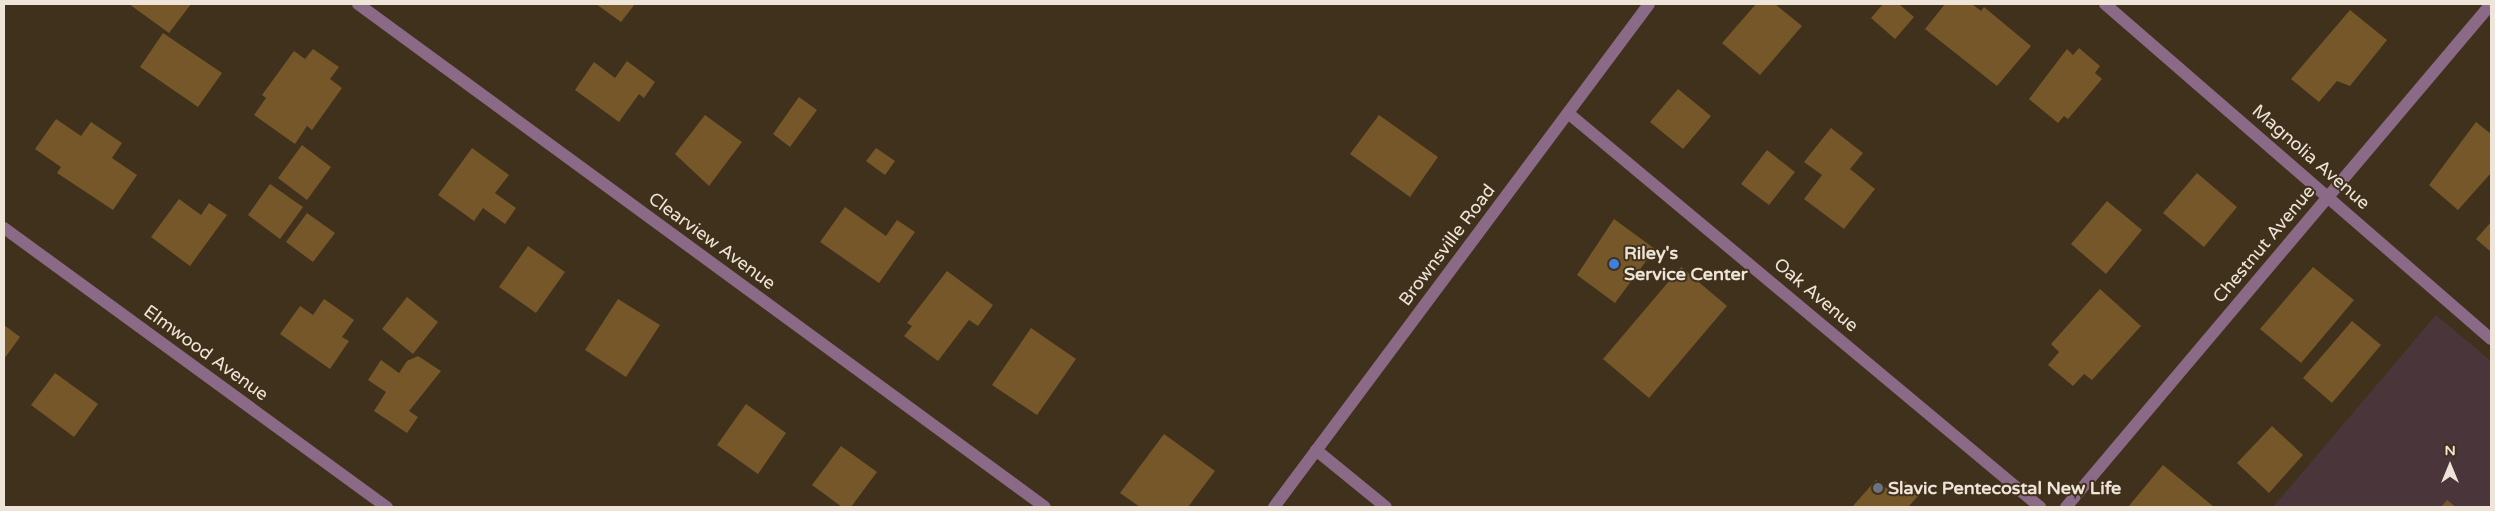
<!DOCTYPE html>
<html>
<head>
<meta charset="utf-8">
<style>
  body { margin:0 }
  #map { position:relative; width:2495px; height:511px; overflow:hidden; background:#40311c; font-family:"Varela Round",sans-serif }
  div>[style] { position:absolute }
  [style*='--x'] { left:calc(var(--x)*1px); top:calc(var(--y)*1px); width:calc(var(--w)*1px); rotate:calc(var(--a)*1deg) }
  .industrial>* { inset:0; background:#4a353a }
  .building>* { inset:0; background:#755729 }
  .minor>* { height:12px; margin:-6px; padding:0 6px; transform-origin:6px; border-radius:6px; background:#8b6a88 }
  .dots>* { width:14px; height:14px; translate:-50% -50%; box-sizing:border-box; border:2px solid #40311c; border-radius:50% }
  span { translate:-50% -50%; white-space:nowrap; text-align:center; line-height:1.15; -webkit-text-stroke:4px #40311c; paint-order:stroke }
  .street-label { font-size:18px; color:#eee4d7 }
  .poi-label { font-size:18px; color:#eee4d7; font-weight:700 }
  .left { translate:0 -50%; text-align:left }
  .frame { position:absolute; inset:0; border:5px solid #eee4d7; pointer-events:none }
  .north { position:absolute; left:2425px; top:441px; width:50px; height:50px; -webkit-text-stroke:4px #40311c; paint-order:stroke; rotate:0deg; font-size:14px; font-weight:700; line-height:20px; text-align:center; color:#eee4d7 }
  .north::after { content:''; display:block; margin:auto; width:18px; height:22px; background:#eee4d7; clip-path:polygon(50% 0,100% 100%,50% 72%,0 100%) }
</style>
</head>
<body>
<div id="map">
  <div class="industrial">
    <div style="clip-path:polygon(2436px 315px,2491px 361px,2491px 507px,2273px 507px)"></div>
  </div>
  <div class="building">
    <div style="clip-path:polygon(129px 4px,191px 4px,169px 33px)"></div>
    <div style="clip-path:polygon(596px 4px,635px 4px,621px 22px)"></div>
    <div style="clip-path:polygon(1756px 4px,1775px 4px,1802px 26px,1760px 75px,1722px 43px)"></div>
    <div style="clip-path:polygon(1883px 4px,1899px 4px,1914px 17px,1895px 39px,1871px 18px)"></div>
    <div style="clip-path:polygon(1945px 4px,1972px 4px,1981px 11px,1984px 7px,2031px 46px,1997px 86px,1925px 29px)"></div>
    <div style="clip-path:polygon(2350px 10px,2387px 40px,2350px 86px,2337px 81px,2319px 102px,2291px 79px)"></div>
    <div style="clip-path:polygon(163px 33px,222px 73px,198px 107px,140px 67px)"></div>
    <div style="clip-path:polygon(2079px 48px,2100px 66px,2095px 73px,2102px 79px,2068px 119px,2064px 116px,2058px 123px,2029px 99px,2067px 49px,2073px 55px)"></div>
    <div style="clip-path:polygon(313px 49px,339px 67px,330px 79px,342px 88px,312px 130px,307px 126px,295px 144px,254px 115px,266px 98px,262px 95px,294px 51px,305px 59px)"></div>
    <div style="clip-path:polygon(627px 61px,655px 82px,644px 98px,639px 94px,619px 122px,575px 90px,594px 62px,615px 78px)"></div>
    <div style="clip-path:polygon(1678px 89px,1711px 116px,1683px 149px,1650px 122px)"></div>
    <div style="clip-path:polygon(799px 97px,817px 110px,790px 147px,773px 134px)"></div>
    <div style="clip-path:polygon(705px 115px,742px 142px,709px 186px,675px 154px)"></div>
    <div style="clip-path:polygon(1379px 115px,1438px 157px,1410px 197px,1350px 154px)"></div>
    <div style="clip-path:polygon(56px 119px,81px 136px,91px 122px,122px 143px,112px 158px,137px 175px,113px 210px,57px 173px,61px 167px,35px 149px)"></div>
    <div style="clip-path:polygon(2476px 122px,2491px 134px,2491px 173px,2458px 210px,2429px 185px)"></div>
    <div style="clip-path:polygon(1831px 128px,1863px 153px,1850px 169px,1875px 189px,1844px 229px,1804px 199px,1822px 175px,1804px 162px)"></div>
    <div style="clip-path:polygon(302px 145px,331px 167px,307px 200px,278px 178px)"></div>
    <div style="clip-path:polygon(472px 148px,509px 175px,495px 193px,516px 208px,505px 224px,483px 208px,474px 221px,438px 195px)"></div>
    <div style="clip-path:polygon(876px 148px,895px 161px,885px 175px,866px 161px)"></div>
    <div style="clip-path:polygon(1767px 150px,1795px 172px,1769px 205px,1741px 184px)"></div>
    <div style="clip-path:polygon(2197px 173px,2237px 207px,2204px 247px,2163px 213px)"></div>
    <div style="clip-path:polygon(270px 184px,303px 207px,280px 239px,248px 215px)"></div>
    <div style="clip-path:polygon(179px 199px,201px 215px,209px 203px,227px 215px,190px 266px,151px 237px)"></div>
    <div style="clip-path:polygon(2107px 201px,2142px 230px,2106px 274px,2071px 244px)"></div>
    <div style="clip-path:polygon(845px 207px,886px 236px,897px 220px,915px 232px,879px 283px,820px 242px)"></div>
    <div style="clip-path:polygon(307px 213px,335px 233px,313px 262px,286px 242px)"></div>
    <div style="clip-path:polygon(1614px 219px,1655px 249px,1615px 303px,1577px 275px)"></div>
    <div style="clip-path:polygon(2491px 222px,2491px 252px,2476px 239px)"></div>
    <div style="clip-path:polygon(528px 246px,565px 272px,536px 313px,499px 287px)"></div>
    <div style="clip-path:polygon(1681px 267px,1727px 306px,1649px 398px,1603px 359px)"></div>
    <div style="clip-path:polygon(2313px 267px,2354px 300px,2301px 363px,2260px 329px)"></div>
    <div style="clip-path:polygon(947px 271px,993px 305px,978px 326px,969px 320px,938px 361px,904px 336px,912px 326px,907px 323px)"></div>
    <div style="clip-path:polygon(2100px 289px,2141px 326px,2092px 380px,2084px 374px,2073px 386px,2048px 365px,2059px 352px,2051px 344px)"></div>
    <div style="clip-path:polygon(407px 297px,438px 322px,413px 354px,382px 329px)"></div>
    <div style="clip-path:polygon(324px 299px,354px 320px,342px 337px,349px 341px,330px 369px,280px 334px,300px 306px,313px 315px)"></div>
    <div style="clip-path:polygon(618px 299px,660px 325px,626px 377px,585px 350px)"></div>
    <div style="clip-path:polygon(2352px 321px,2381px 345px,2332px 403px,2303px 378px)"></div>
    <div style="clip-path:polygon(4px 325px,20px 337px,4px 359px)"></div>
    <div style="clip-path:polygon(1031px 328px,1076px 359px,1037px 415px,992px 385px)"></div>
    <div style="clip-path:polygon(418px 356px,441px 371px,409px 411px,418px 417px,407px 433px,374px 411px,386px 392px,368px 380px,381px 360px,399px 373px,407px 361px)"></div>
    <div style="clip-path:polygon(55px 373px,98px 404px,74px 437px,31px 405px)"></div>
    <div style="clip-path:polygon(746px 404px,786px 433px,758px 474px,717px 445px)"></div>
    <div style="clip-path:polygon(2272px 426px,2303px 455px,2269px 493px,2237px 463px)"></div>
    <div style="clip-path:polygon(1164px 434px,1215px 471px,1188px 507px,1140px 507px,1120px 493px)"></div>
    <div style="clip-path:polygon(841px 446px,877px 472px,851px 507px,842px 507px,812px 485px)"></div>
    <div style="clip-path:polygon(2163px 465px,2214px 507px,2128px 507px)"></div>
    <div style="clip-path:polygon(1876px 480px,1894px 494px,1905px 481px,1920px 494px,1908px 507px,1852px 507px)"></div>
    <div style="clip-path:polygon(2447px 500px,2456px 507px,2441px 507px)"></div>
  </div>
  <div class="minor">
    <div style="--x:358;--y:4;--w:851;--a:36.21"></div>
    <div style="--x:2105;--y:4;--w:511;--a:40.95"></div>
    <div style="--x:1568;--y:113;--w:615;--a:39.85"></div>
    <div style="--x:4;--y:228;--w:474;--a:36.1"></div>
    <div style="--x:1316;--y:450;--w:90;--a:39.2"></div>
    <div style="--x:1274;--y:507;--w:627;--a:-53.29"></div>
    <div style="--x:2066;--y:507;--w:659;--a:-49.8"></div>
  </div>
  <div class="dots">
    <div style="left:1614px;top:264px;background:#3f7fe0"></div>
    <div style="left:1878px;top:488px;background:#6b7280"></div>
  </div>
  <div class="street-label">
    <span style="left:2311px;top:157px;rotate:41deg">Magnolia Avenue</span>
    <span style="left:712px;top:241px;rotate:36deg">Clearview Avenue</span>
    <span style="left:2264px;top:244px;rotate:-50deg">Chestnut Avenue</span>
    <span style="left:1447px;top:245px;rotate:-53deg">Brownsville Road</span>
    <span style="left:1816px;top:295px;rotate:40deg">Oak Avenue</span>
    <span style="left:206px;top:353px;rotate:36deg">Elmwood Avenue</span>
  </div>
  <div class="poi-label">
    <span class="left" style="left:1624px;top:264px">Riley's<br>Service Center</span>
    <span class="left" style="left:1888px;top:488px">Slavic Pentecostal New Life</span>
  </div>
  <div class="frame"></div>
  <div class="north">N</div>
</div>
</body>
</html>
